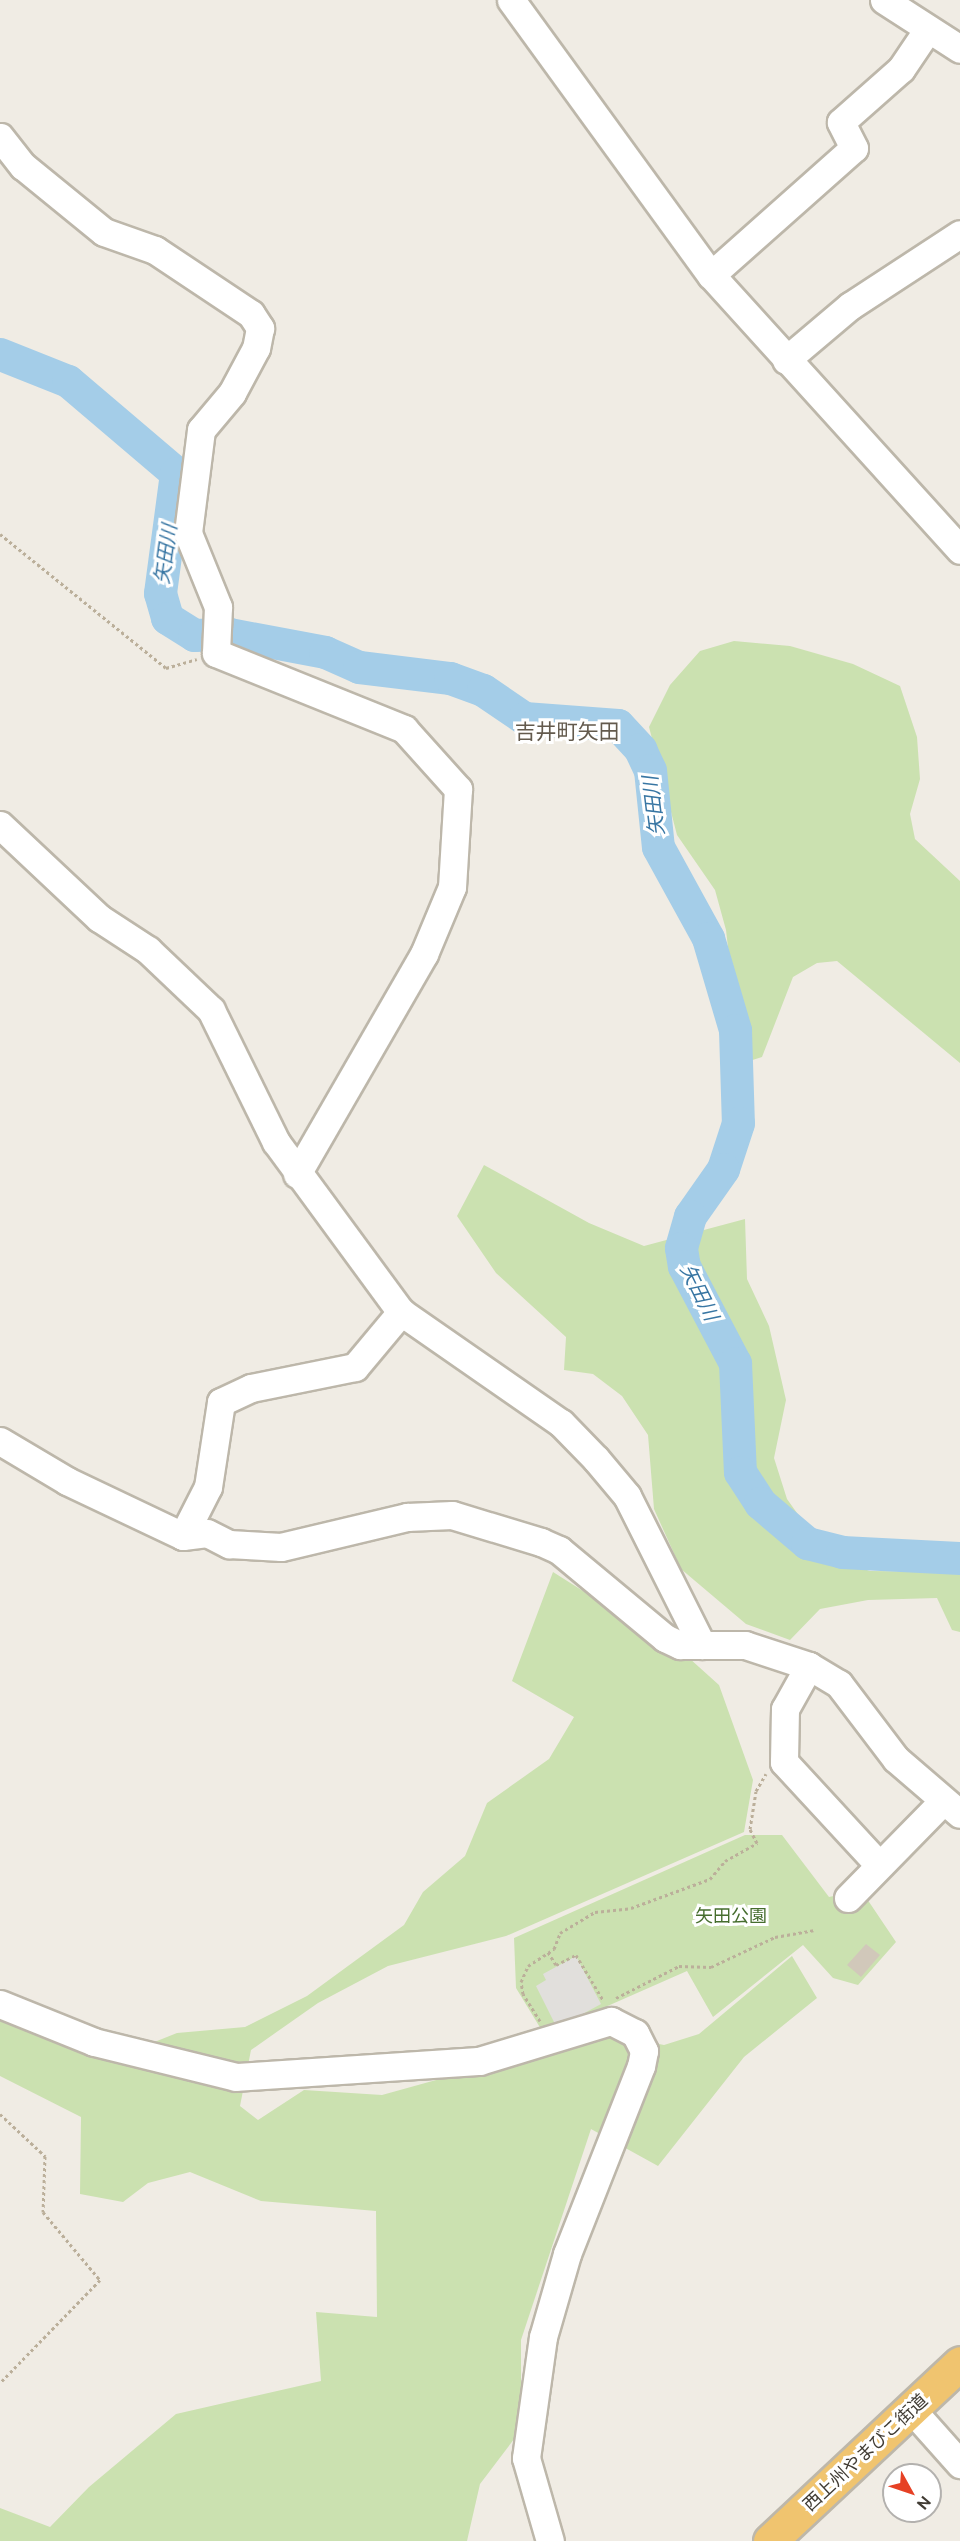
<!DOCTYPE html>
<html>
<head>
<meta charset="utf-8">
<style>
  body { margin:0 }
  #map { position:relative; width:960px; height:2541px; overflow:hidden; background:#f0ece4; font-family:Ubuntu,"Noto Sans JP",sans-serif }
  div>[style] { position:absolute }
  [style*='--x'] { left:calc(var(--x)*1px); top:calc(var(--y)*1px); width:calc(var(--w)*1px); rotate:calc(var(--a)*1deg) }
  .green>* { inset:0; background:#cbe1b0 }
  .parking>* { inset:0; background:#e1dfdc }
  .river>* { height:33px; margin:-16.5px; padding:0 16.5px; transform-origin:16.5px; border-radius:16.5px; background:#a4cde8 }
  .building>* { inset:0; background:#d1c8ba }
  .path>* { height:3px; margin-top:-1.5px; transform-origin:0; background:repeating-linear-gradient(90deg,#bbaf9a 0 3px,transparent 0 6px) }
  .roads { filter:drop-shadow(2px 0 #bdb7aa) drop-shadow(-2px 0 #bdb7aa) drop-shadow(0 2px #bdb7aa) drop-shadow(0 -2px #bdb7aa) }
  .minor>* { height:27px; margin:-13.5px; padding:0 13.5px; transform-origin:13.5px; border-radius:13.5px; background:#fff }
  .highway>* { height:33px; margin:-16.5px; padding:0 16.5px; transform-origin:16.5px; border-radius:16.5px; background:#f0c46f }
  span { translate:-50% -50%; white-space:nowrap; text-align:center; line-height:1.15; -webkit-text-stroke:6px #fff; paint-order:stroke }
  .park-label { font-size:18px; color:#466d2e }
  .street-label { font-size:18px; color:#413c34 }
  .water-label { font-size:20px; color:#3876a3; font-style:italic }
  .quarter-label { font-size:21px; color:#635a4d }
  .north { position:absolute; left:882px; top:2463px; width:60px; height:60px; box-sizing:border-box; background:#fff; border:2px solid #b3b1ae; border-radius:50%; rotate:130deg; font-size:16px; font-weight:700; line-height:24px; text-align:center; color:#413c34 }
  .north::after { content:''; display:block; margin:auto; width:21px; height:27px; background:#e64125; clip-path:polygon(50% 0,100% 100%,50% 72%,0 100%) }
</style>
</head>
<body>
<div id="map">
  <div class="green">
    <div style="clip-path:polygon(734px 641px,790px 646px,853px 664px,900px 686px,917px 737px,920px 779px,910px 814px,915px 839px,960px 881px,960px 1063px,837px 961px,817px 963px,793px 977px,762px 1057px,743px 1063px,726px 1049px,719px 1019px,731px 974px,726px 930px,715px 890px,677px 835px,649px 727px,670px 685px,700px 651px)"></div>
    <div style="clip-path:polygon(484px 1165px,589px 1223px,644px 1246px,745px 1219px,747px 1279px,769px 1326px,786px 1400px,774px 1458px,787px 1499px,829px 1558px,870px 1571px,960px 1572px,960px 1632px,952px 1630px,937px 1598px,868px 1600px,820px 1609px,790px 1640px,746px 1624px,681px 1569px,654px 1509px,648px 1435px,622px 1396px,593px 1374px,564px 1370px,566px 1337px,496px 1273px,457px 1216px)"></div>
    <div style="clip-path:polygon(553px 1572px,689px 1658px,719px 1685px,753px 1780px,744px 1832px,506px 1936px,388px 1966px,318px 2003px,251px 2050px,240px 2106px,258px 2120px,304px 2090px,382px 2095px,605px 2033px,664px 2045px,699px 2034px,792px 1956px,817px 1998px,744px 2057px,658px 2166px,591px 2129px,521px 2340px,521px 2430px,480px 2484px,467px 2541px,0 2541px,0 2508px,50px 2527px,89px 2487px,176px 2414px,321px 2381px,316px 2312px,377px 2317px,376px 2211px,261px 2201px,190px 2172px,148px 2183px,123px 2202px,80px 2194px,81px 2117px,0 2076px,0 2017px,107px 2061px,177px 2033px,245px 2027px,307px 1996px,404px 1925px,423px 1892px,465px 1856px,487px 1803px,549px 1759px,574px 1717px,512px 1681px)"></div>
    <div style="clip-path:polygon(745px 1835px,782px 1835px,829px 1897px,861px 1890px,896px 1942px,858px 1985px,833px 1978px,803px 1945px,713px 2017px,687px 1971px,544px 2034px,516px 1988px,514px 1938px)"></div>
  </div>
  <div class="parking">
    <div style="clip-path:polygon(576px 1956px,601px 2004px,557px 2028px,536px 1986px,546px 1980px,543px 1974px)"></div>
  </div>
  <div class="river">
    <div style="--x:0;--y:354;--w:73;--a:21.7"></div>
    <div style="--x:68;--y:381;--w:142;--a:40.4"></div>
    <div style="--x:176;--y:473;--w:121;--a:97.6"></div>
    <div style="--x:160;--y:593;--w:26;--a:74"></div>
    <div style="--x:167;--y:618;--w:32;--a:32"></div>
    <div style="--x:194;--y:635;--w:35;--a:-2"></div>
    <div style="--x:229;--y:634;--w:98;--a:10.6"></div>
    <div style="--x:325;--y:652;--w:37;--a:24"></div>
    <div style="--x:359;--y:667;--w:92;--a:6.9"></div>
    <div style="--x:450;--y:678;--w:35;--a:20"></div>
    <div style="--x:483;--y:690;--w:50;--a:34.3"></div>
    <div style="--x:524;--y:718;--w:94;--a:4.3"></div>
    <div style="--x:618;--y:725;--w:33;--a:47"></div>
    <div style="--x:640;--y:749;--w:23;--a:65"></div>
    <div style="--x:650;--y:770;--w:77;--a:84.1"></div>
    <div style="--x:658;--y:847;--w:104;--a:61.2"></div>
    <div style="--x:708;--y:938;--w:96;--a:73.6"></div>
    <div style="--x:735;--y:1030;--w:93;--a:88.2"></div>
    <div style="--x:738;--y:1123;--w:48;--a:108.1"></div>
    <div style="--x:723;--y:1169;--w:57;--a:125.1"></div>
    <div style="--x:690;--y:1216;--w:33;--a:106"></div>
    <div style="--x:681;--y:1248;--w:18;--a:81"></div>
    <div style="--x:684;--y:1266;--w:110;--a:62.3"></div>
    <div style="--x:735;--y:1363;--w:109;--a:87.4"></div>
    <div style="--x:740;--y:1472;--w:37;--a:57"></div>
    <div style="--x:760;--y:1503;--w:62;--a:40.4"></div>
    <div style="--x:807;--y:1543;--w:36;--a:14"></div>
    <div style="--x:842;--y:1552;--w:118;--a:2.9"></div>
  </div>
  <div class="building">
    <div style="clip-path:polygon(866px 1944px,880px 1955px,861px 1977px,847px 1965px)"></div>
  </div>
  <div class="path">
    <div style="--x:0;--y:534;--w:213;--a:38.9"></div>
    <div style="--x:166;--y:668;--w:32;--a:-16"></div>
    <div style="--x:548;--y:1952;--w:15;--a:58"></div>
    <div style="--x:556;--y:1965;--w:22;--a:-27"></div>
    <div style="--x:576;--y:1955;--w:52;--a:59"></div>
    <div style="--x:616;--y:1998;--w:71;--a:-26.9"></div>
    <div style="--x:679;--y:1966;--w:32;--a:2"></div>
    <div style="--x:711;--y:1967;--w:71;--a:-25.1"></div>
    <div style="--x:775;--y:1937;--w:39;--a:-10"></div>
    <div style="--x:540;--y:2021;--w:32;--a:-122"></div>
    <div style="--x:523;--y:1994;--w:12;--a:-99"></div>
    <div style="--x:521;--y:1982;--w:17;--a:-66"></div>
    <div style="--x:528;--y:1966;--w:31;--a:-33"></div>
    <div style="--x:554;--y:1949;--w:17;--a:-69"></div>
    <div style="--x:560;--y:1933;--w:41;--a:-31"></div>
    <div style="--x:595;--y:1912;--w:36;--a:-6"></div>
    <div style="--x:631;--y:1908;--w:84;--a:-20.2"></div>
    <div style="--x:710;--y:1879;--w:23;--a:-50"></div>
    <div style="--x:725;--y:1861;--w:37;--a:-29"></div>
    <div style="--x:757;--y:1843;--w:16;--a:-117"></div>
    <div style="--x:750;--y:1829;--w:38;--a:-81"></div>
    <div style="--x:756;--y:1791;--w:20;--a:-60"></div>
    <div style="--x:0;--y:2114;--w:62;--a:43"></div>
    <div style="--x:45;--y:2156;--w:56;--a:92"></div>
    <div style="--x:43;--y:2212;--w:89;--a:50"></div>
    <div style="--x:100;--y:2280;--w:144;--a:134.2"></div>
  </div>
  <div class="roads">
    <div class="minor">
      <div style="--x:511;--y:0;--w:340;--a:54"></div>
      <div style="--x:711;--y:275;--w:371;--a:47.8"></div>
      <div style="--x:884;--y:0;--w:90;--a:32.8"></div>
      <div style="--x:0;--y:137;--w:37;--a:52"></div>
      <div style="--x:23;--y:166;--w:104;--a:39.2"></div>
      <div style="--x:104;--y:232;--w:54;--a:19.4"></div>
      <div style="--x:155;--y:250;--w:115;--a:33.7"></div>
      <div style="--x:251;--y:314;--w:17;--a:57"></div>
      <div style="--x:260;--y:328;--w:20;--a:101"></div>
      <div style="--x:256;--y:348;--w:51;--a:118.1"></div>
      <div style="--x:232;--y:393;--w:48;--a:130"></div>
      <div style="--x:201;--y:430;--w:104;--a:97.2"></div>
      <div style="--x:188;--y:533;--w:80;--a:67.9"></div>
      <div style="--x:218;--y:607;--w:46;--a:92.5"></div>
      <div style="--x:216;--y:653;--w:203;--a:22"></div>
      <div style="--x:404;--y:729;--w:81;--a:48"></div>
      <div style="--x:458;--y:789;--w:98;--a:93.5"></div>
      <div style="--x:452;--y:887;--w:73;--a:112.7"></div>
      <div style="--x:424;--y:954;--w:254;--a:120"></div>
      <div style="--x:711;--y:275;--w:191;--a:-41.6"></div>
      <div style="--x:854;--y:148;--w:29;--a:-117"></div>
      <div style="--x:841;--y:122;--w:80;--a:-41.5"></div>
      <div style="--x:901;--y:69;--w:48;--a:-56"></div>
      <div style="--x:786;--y:360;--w:84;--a:-40.2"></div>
      <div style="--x:850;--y:306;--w:131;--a:-33.2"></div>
      <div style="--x:0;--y:825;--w:136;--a:43.2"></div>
      <div style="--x:99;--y:918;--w:59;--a:33.1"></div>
      <div style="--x:148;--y:950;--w:87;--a:43.6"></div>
      <div style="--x:211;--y:1010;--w:147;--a:63.8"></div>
      <div style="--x:276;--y:1142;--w:211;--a:53.7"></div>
      <div style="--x:401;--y:1312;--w:195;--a:34.8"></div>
      <div style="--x:561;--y:1423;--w:50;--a:45.8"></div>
      <div style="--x:596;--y:1459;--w:48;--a:50"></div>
      <div style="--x:627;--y:1496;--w:167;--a:63.3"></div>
      <div style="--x:0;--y:1441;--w:78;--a:30.8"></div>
      <div style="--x:67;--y:1481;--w:128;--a:25.4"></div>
      <div style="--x:183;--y:1536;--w:24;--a:-7"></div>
      <div style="--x:207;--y:1533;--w:25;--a:27"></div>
      <div style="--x:229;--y:1544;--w:52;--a:3.3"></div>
      <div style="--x:281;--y:1547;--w:130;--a:-13.4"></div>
      <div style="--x:407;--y:1517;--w:45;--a:-2.5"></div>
      <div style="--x:452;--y:1515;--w:93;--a:16.9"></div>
      <div style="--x:541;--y:1542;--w:20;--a:24"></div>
      <div style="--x:559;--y:1550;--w:138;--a:39.7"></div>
      <div style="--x:665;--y:1638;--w:17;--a:25"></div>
      <div style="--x:680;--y:1645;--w:65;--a:0"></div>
      <div style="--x:745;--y:1645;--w:67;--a:18.2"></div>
      <div style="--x:809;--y:1666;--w:35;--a:31"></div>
      <div style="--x:839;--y:1684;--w:94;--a:52.8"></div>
      <div style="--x:896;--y:1759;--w:84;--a:40.7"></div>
      <div style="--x:183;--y:1536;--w:55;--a:-63"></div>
      <div style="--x:208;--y:1487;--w:86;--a:-81.3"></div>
      <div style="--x:221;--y:1402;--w:33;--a:-25"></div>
      <div style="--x:251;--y:1388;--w:106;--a:-11.4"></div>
      <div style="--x:355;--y:1367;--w:72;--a:-50.1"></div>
      <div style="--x:809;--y:1666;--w:49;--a:119.2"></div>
      <div style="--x:785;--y:1709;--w:53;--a:91.1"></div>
      <div style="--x:784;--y:1762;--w:139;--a:47.3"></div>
      <div style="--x:848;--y:1898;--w:136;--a:-45.6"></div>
      <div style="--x:0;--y:2004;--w:101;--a:22"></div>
      <div style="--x:94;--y:2042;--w:146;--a:13.8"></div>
      <div style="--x:236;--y:2077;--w:244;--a:-3.8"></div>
      <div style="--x:479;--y:2061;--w:138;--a:-16.9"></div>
      <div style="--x:611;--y:2021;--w:27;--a:27"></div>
      <div style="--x:635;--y:2033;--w:20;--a:63"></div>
      <div style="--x:644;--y:2051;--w:15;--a:101"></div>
      <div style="--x:641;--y:2066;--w:202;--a:111.5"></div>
      <div style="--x:567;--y:2254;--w:86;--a:106.1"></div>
      <div style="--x:543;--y:2337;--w:122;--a:98"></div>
      <div style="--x:526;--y:2458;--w:86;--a:73.9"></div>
      <div style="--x:911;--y:2409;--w:74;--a:48.3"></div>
    </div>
    <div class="highway">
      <div style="--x:770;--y:2541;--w:260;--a:-43.1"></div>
    </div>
  </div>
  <div class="park-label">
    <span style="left:731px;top:1915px">矢田公園</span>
  </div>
  <div class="street-label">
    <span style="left:865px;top:2452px;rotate:-43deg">西上州やまびこ街道</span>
  </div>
  <div class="water-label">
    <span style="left:165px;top:554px;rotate:-82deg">矢田川</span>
    <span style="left:653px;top:806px;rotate:-97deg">矢田川</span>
    <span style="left:700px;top:1292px;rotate:64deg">矢田川</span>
  </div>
  <div class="quarter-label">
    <span style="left:567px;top:731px">吉井町矢田</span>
  </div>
  <div class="north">N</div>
</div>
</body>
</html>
